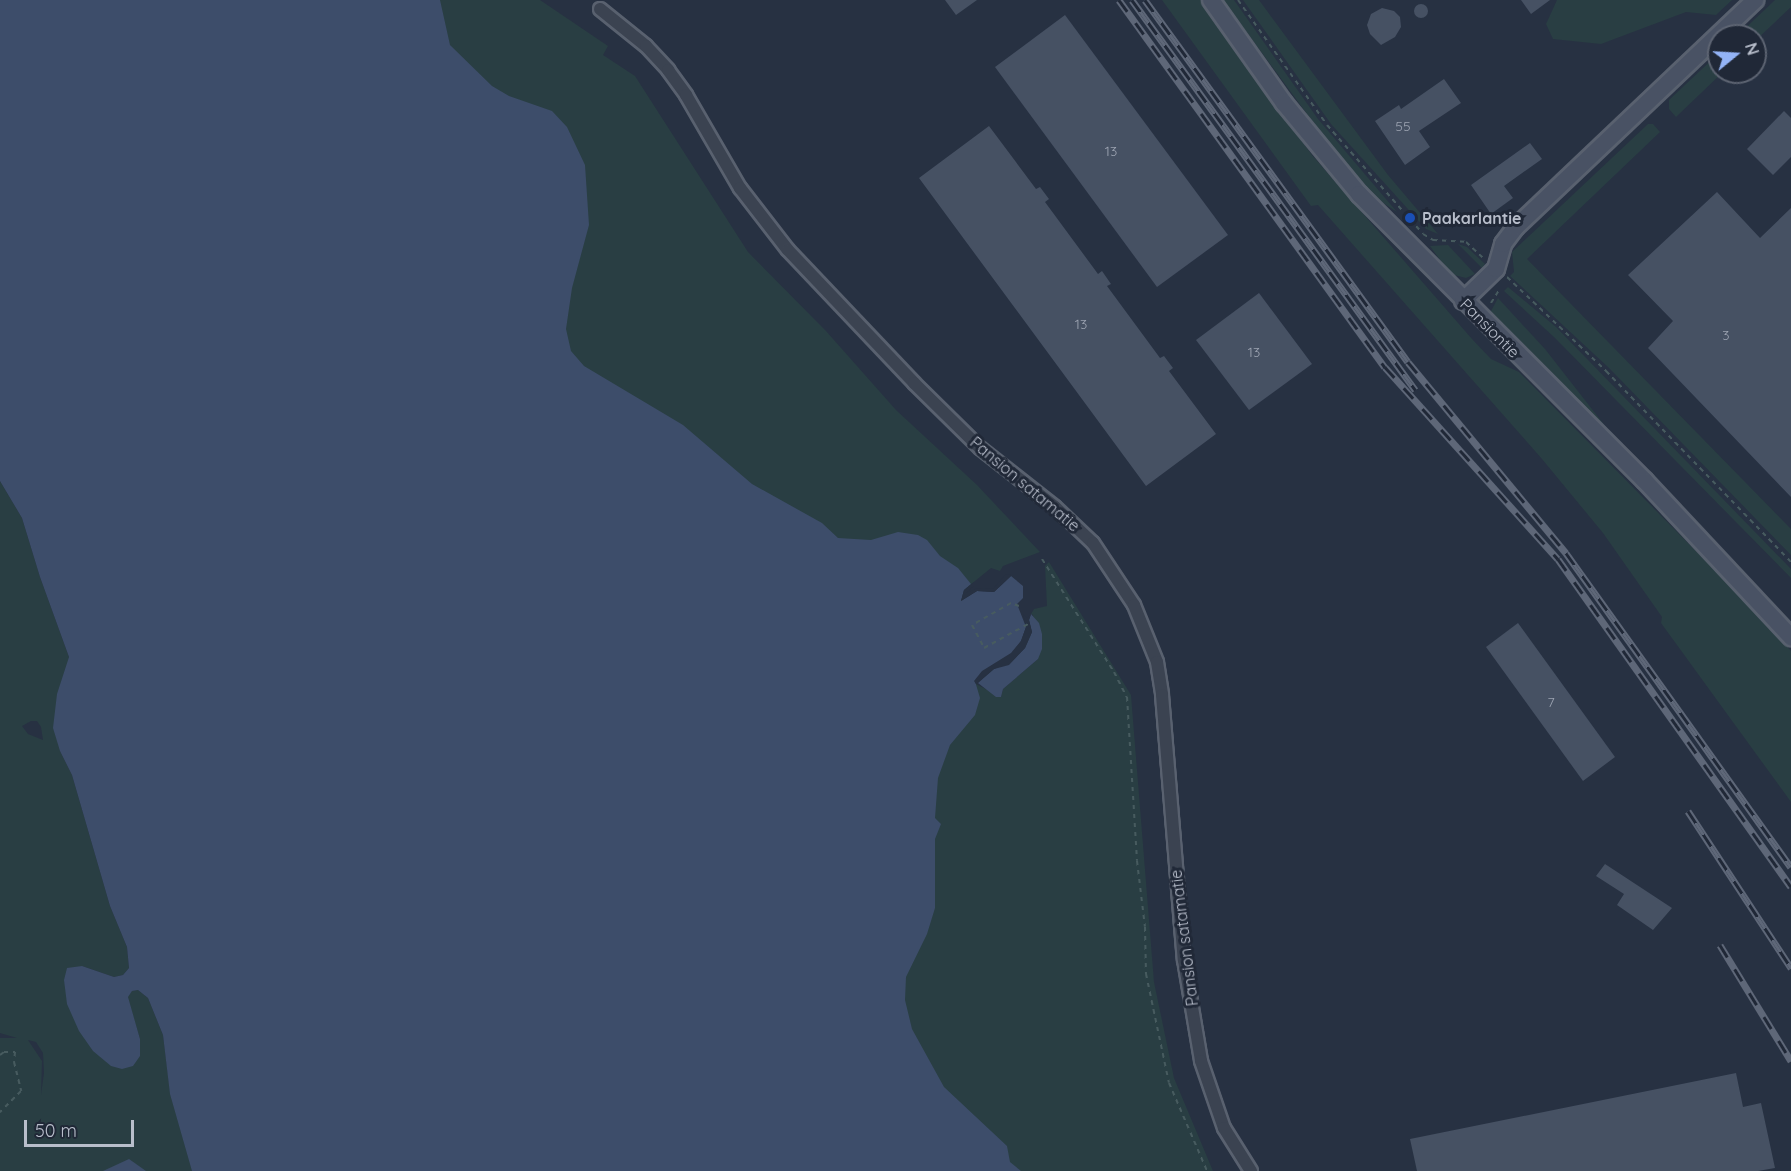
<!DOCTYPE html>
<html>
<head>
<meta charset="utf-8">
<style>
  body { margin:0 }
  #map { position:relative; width:1791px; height:1171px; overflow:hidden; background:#273142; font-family:Quicksand,sans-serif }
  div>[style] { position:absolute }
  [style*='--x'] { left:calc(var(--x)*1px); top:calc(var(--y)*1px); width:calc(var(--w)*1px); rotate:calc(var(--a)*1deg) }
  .green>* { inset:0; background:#293e43 }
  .water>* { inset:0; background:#3d4d6a }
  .pier>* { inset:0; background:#273142 }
  .building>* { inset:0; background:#465163 }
  .round { border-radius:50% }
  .path>* { height:2px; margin-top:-1px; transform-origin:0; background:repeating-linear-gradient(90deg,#475b5f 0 4.5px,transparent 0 9px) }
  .roads { filter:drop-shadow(2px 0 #59616f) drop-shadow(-2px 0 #59616f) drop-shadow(0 2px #59616f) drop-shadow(0 -2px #59616f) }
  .street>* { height:12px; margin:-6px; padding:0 6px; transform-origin:6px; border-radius:6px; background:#3b4351 }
  .secondary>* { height:16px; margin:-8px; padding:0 8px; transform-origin:8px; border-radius:8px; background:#495264 }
  .rail>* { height:7px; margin-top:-3.5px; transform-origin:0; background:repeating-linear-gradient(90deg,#202837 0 14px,#5e6778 0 28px); box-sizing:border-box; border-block:2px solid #5e6778 }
  .dots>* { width:16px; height:16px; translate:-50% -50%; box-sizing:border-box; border:3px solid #202837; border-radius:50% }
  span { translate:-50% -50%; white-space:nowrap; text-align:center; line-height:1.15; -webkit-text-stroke:6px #202837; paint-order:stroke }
  .number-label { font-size:14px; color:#9ca3b1 }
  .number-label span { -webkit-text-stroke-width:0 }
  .poi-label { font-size:16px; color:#b8becb; font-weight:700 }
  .left { translate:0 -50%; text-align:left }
  .street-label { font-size:16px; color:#b8becb }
  .north { position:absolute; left:1707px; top:24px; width:60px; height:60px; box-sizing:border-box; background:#202837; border:2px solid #5d6472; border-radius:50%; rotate:72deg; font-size:16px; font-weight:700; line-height:24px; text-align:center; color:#b8becb }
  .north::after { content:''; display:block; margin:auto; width:21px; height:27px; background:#93b3f6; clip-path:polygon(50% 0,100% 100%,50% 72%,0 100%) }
  .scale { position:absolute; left:24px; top:1120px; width:110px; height:27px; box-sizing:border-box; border:3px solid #b8becb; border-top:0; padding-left:8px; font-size:18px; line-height:21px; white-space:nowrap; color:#b8becb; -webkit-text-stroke:4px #202837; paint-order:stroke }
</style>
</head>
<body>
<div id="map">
  <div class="green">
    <div style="clip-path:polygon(421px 0,540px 0,608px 46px,603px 55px,635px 76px,748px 252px,826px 331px,896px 410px,977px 485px,1040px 552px,1003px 566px,1000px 571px,991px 568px,964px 590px,885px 576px,573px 386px,494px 114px)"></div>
    <div style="clip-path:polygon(1162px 0,1201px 0,1312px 155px,1472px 339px,1491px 359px,1519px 372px,1777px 633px,1791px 651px,1791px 802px,1661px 623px,1662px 617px,1603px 533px,1542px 459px,1318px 205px,1311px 206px)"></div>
    <div style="clip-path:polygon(1223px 0,1234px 0,1318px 119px,1397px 212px,1380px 201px,1362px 184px,1327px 141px)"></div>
    <div style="clip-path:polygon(1243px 0,1259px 0,1388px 175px,1438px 234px,1426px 229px,1331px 124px)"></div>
    <div style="clip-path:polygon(1557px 0,1732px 0,1716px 15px,1686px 12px,1601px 44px,1553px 39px,1546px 24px)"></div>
    <div style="clip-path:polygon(1775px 0,1791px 0,1791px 7px,1755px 41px,1755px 36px,1737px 36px)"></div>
    <div style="clip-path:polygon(1719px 53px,1719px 72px,1723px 72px,1676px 117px,1669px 109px,1669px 100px)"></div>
    <div style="clip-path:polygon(1648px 124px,1653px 124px,1660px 132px,1527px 259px,1791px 529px,1791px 555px,1609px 368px,1510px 276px,1514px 272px,1512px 252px)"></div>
    <div style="clip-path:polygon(1458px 244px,1467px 247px,1485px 264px,1482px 268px)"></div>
    <div style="clip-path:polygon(1448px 245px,1475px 274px,1466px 278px,1450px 274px,1430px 246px)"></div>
    <div style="clip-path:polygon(1508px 287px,1556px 327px,1791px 569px,1791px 578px,1555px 338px,1504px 291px)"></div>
    <div style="clip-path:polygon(1498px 298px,1545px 349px,1613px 436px,1493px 316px,1491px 311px)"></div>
    <div style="clip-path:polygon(evenodd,0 481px,22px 518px,40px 577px,69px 657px,60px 751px,72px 775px,110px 906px,127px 947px,129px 968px,123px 975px,114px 977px,82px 966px,140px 1039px,127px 997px,132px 991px,138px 990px,148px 998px,163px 1035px,170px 1090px,227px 1171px,0 1171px,0 1038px,17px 1038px,0 1033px,0 481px,31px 721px,37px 721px,41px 727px,43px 740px,28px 734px,22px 726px,31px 721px,0 481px,28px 1040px,36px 1042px,43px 1053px,44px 1073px,41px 1095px,42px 1061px,28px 1040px)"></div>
    <div style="clip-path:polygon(1049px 562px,1131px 695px,1154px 982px,1174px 1078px,1213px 1171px,985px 1171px,879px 981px,907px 836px,976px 684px,1001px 697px,1003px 689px,1038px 659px,1033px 615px,1031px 614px,1034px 609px,1047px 606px,1045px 566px)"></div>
  </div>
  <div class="water">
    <div style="clip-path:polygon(0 0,440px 0,450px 45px,492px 86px,509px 96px,552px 111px,567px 127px,585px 165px,589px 225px,572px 288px,566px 329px,571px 351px,584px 366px,683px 425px,752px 484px,822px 523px,838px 538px,871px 540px,898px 532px,918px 535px,927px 540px,940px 556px,958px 568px,971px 584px,964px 590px,961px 601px,977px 591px,994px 592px,1011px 576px,1023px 586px,1023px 598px,1017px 604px,1026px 627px,1021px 641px,1012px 653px,975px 681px,980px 698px,975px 715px,950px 745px,938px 778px,935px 818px,941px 824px,935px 839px,935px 908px,927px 934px,906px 977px,905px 1000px,912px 1029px,944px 1087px,1007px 1146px,1010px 1162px,1021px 1171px,192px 1171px,170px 1094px,163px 1035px,148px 998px,138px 990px,132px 991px,128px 997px,140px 1039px,140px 1056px,133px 1066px,122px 1069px,111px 1066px,93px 1051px,79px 1031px,67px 1004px,64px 980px,67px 968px,82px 966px,114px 977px,123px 975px,129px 968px,127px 947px,110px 906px,72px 775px,60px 751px,53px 728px,57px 694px,69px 657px,40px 577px,22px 518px,0 481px)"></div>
    <div style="clip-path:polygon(1031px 614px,1039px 623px,1042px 634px,1042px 649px,1038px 659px,1003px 689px,1001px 697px,996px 697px,978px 683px,994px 669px,1011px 662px,1025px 648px,1032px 632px,1029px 620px)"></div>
    <div style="clip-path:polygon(129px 1159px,146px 1171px,103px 1171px)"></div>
  </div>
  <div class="pier">
    <div style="clip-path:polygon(1010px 574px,1011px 576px,994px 592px,977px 591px,961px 601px,964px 590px,974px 582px,974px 586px,966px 593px,977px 588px,993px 589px,1005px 575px)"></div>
    <div style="clip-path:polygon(1023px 614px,1027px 618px,1031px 614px,1029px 620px,1032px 632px,1025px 648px,1009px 665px,994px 669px,976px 684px,974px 681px,982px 671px,1011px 653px,1021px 641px,1026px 627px)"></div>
  </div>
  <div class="building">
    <div style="clip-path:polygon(945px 0,977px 0,956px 15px)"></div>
    <div style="clip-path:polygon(1521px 0,1550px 0,1531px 14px)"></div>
    <div class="round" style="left:1414px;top:4px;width:14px;height:14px"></div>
    <div style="clip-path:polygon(1382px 8px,1394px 11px,1400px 17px,1401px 27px,1395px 37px,1381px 45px,1370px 34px,1367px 25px,1371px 14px)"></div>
    <div style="clip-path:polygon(1065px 15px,1228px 235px,1157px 287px,995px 67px)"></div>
    <div style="clip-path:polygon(1444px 79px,1461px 103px,1419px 131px,1430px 147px,1405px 165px,1375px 121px,1399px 105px,1401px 109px)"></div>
    <div style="clip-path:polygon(1784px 111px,1791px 118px,1791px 157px,1773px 175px,1747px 149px)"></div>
    <div style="clip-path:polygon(989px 126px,1036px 189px,1040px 187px,1049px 199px,1045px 202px,1098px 274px,1102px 271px,1111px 284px,1107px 286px,1160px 358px,1164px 356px,1173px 368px,1169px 371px,1216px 434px,1146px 486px,919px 178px)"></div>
    <div style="clip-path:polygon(1530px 143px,1542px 159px,1504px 186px,1513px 198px,1491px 214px,1471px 185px)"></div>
    <div style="clip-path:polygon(1717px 192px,1760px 238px,1791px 208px,1791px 497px,1648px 348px,1673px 321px,1628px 275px)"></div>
    <div style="clip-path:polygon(1259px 293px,1312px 364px,1249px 410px,1196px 340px)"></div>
    <div style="clip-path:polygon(1518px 623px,1615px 757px,1583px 781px,1486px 647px)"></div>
    <div style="clip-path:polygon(1605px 864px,1672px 908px,1653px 930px,1617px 905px,1624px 894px,1596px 876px)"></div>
    <div style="clip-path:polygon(1736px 1073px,1743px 1107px,1761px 1103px,1775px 1168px,1758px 1171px,1417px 1171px,1410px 1139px)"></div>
  </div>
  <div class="path">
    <div style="--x:1238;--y:0;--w:153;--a:54.5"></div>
    <div style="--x:1327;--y:125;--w:145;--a:48.6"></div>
    <div style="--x:1423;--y:234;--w:12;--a:31"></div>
    <div style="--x:1433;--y:240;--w:33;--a:3"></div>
    <div style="--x:1466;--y:242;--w:25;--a:43"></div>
    <div style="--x:1507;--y:277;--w:137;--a:43.5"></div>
    <div style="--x:1606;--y:371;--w:266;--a:45.9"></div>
    <div style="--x:1491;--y:303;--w:15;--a:-58"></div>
    <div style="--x:1042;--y:559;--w:134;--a:57.5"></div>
    <div style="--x:1114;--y:672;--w:28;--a:63"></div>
    <div style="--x:1127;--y:697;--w:164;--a:86.5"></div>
    <div style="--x:1137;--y:861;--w:66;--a:83.1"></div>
    <div style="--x:1145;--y:927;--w:47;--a:88.8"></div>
    <div style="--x:1146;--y:974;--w:111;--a:78.1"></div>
    <div style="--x:1169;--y:1083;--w:96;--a:66.6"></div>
    <div style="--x:1019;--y:606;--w:9;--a:-159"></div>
    <div style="--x:1011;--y:603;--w:45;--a:150.6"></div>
    <div style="--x:972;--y:625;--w:26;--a:62"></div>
    <div style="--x:984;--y:648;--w:50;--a:-28.6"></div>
    <div style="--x:0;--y:1055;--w:5;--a:-37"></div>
    <div style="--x:4;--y:1052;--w:11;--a:0"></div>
    <div style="--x:15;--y:1052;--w:10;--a:96"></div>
    <div style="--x:14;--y:1062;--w:30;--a:76"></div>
    <div style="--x:21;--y:1091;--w:30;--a:135"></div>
  </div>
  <div class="roads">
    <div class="street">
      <div style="--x:600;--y:9;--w:59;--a:38.8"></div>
      <div style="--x:646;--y:46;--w:33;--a:47"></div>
      <div style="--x:668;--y:70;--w:31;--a:54"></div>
      <div style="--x:686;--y:95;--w:108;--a:59.9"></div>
      <div style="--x:740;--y:188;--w:78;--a:52.3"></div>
      <div style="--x:788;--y:250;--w:183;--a:46.5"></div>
      <div style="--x:914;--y:383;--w:93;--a:44.6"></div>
      <div style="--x:980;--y:448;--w:95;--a:38.2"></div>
      <div style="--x:1055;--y:507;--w:52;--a:43.5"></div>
      <div style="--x:1093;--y:543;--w:74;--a:56.5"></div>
      <div style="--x:1134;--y:605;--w:61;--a:68"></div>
      <div style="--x:1157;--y:662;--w:33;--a:81"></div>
      <div style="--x:1162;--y:695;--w:266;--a:85.3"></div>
      <div style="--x:1184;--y:960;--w:102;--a:80.4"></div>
      <div style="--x:1201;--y:1061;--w:71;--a:71.1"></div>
      <div style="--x:1224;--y:1128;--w:51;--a:57.9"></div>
    </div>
    <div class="secondary">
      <div style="--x:1211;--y:0;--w:126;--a:54.7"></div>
      <div style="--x:1284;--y:103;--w:118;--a:50.5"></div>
      <div style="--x:1359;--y:194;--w:405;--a:45.1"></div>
      <div style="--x:1645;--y:481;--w:214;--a:46.9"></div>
      <div style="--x:1463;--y:301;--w:46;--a:-44.1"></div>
      <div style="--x:1496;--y:269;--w:26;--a:-74"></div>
      <div style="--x:1503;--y:244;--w:21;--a:-53"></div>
      <div style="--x:1516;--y:227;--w:330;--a:-43.5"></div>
    </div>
  </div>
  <div class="rail">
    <div style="--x:1119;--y:0;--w:453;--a:54.1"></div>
    <div style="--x:1385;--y:367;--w:258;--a:48"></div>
    <div style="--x:1558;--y:559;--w:402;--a:54.6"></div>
    <div style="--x:1132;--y:0;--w:482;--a:54"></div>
    <div style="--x:1145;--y:0;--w:447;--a:54"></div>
    <div style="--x:1408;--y:362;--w:248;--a:50.4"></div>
    <div style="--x:1566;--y:553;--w:386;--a:54.4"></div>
    <div style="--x:1688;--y:811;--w:188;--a:56.7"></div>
    <div style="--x:1720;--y:945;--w:136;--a:58.5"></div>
  </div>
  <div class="dots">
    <div style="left:1410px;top:218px;background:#1a4fb4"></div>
  </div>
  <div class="number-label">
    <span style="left:1403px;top:126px">55</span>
    <span style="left:1111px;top:151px">13</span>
    <span style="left:1081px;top:324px">13</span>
    <span style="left:1726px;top:335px">3</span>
    <span style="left:1254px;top:352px">13</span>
    <span style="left:1551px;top:702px">7</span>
  </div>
  <div class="poi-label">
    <span class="left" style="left:1422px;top:218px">Paakarlantie</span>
  </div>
  <div class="street-label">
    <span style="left:1490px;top:328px;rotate:45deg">Pansiontie</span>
    <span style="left:1025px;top:484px;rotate:40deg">Pansion satamatie</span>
    <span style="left:1184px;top:938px;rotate:-97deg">Pansion satamatie</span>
  </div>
  <div class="north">N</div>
  <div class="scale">50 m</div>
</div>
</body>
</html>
